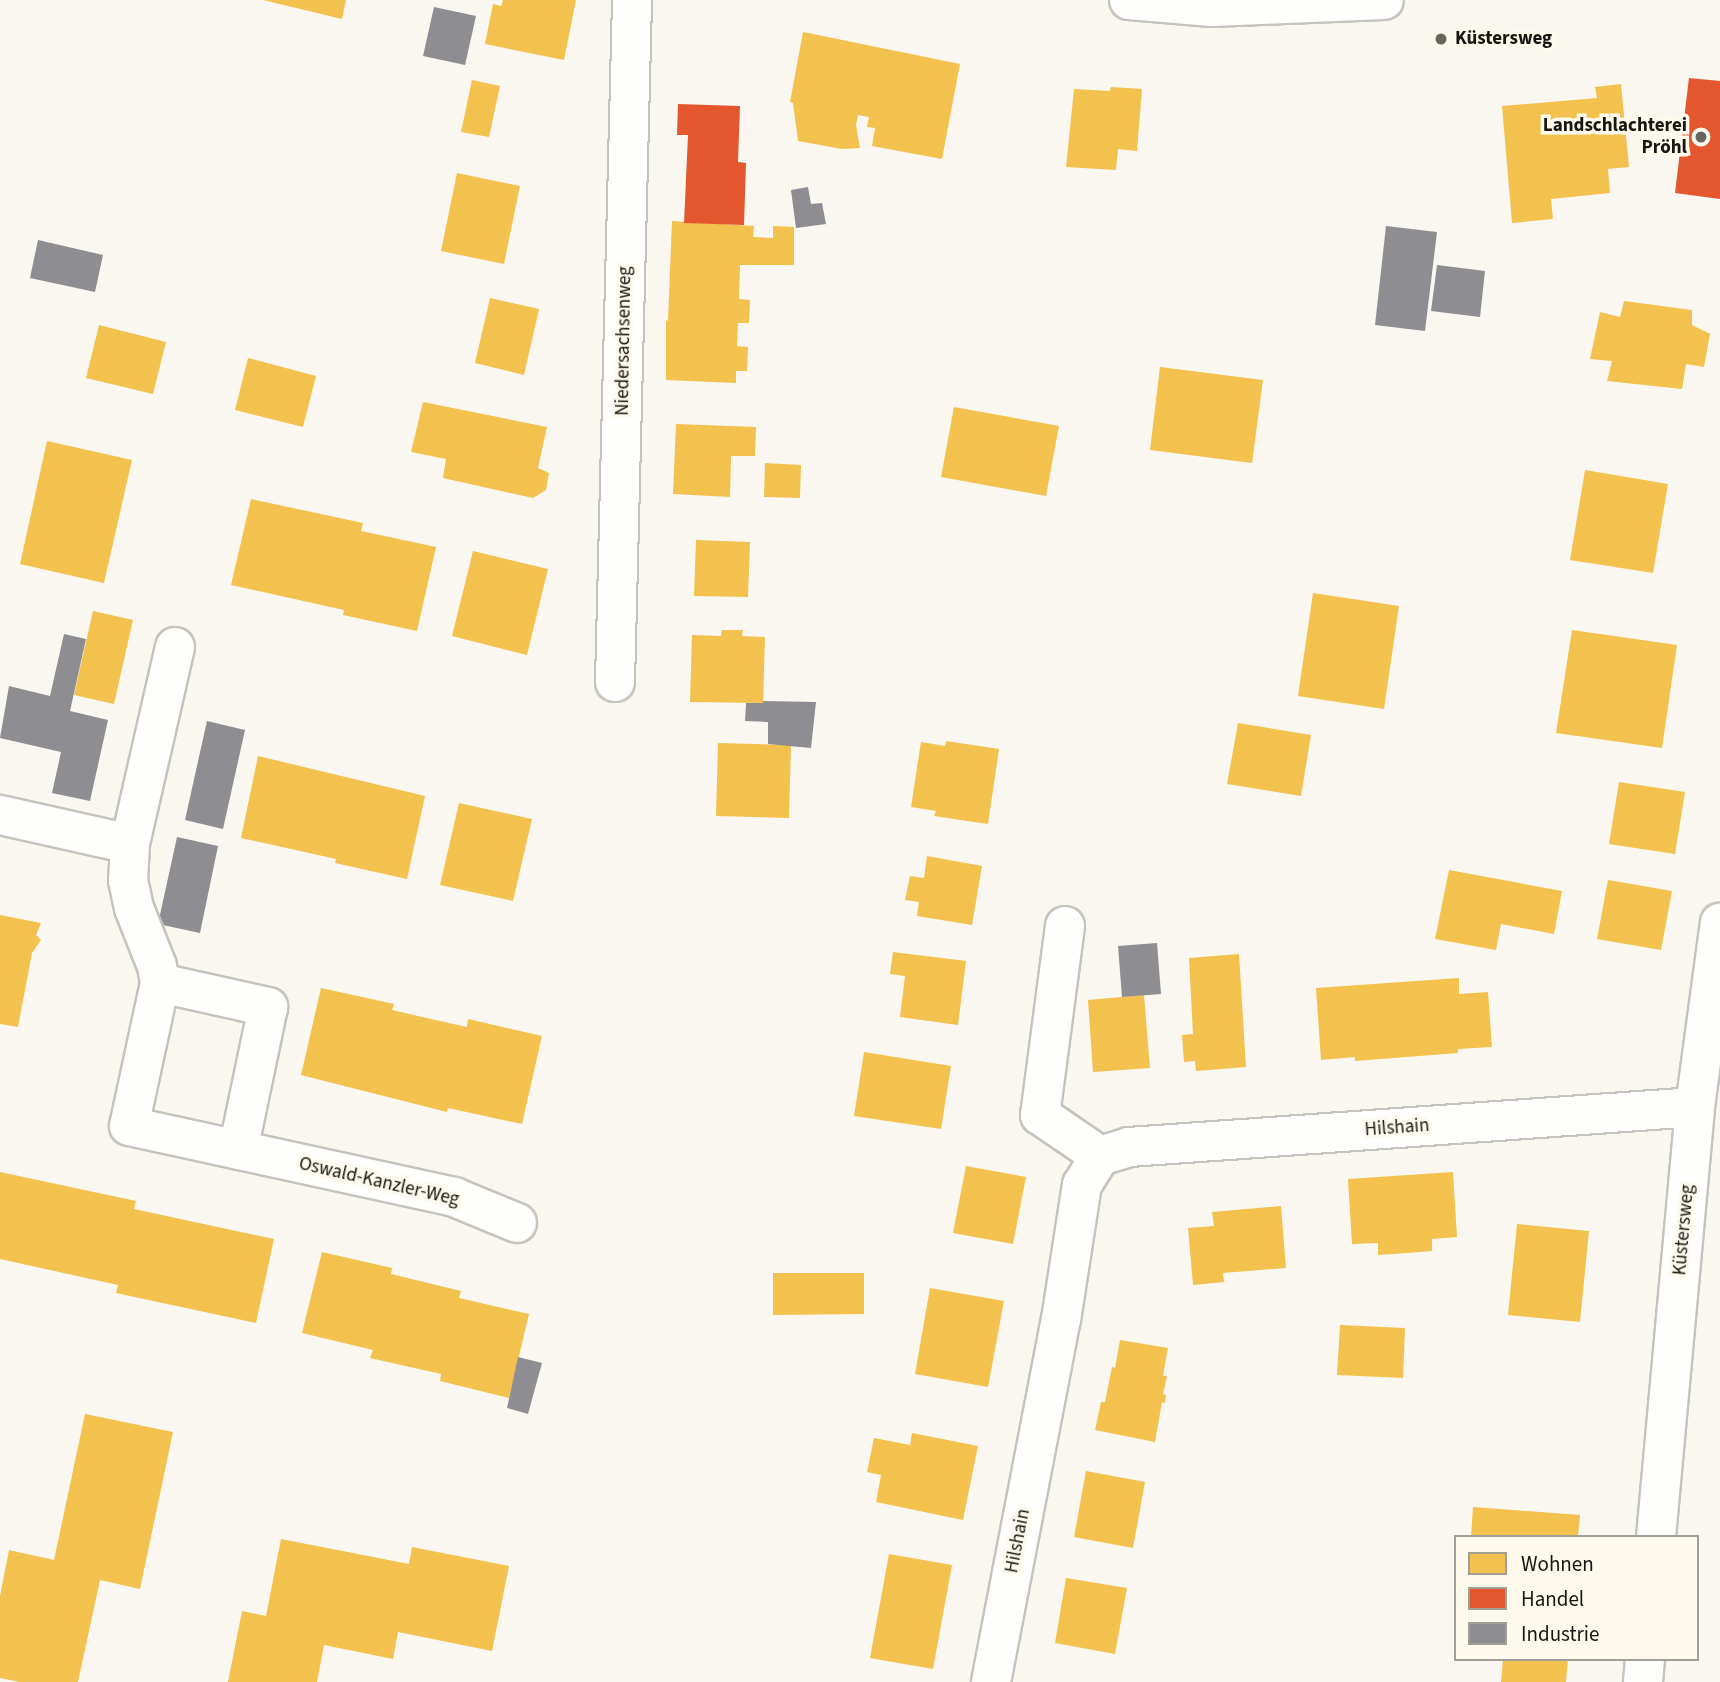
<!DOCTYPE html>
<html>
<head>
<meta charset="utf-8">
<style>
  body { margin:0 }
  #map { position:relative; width:1720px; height:1682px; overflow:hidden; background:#faf7f0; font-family:"Source Sans 3",sans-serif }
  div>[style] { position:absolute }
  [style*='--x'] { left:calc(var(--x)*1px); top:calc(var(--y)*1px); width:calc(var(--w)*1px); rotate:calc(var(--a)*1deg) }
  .homes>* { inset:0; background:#f2c14e }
  .shops>* { inset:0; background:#e4572e }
  .industry>* { inset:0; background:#8d8d92 }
  .roads { filter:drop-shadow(2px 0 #c5c3bd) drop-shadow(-2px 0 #c5c3bd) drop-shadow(0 2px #c5c3bd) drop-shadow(0 -2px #c5c3bd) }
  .minor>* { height:38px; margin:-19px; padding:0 19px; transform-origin:19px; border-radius:19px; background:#fefefd }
  .dots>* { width:19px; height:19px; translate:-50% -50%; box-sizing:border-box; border:4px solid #fdf9ed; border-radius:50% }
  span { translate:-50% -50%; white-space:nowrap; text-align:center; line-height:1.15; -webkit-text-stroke:7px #fdf9ed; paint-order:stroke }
  .poi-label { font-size:19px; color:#171612; font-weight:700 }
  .left { translate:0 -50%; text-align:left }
  .right { translate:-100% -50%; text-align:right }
  .street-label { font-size:19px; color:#171612 }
  .legend { position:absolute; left:1454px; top:1535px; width:245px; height:126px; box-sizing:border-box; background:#fdf9ed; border:2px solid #a19e95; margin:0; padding:9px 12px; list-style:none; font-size:21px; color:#171612 }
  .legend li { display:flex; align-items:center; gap:14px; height:35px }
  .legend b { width:35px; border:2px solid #a19e95 }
</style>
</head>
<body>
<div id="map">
  <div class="homes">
    <div style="clip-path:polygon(263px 0,346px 0,342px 19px)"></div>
    <div style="clip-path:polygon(503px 0,576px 0,564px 60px,485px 44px,493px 4px,501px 6px)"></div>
    <div style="clip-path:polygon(803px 32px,960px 64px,942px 159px,872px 146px,875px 128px,867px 127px,869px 117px,858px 115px,856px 125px,860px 148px,842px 149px,798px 141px,793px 103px,790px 102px)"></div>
    <div style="clip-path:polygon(472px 80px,500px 86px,489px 137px,461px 132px)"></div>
    <div style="clip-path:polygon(1621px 84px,1629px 167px,1608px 169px,1610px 193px,1551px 199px,1553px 219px,1512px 223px,1502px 106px,1597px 98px,1595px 87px)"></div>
    <div style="clip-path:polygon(1111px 87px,1142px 89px,1137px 151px,1118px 149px,1116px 170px,1066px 167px,1074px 89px,1110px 91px)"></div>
    <div style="clip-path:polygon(457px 173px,520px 186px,504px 264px,441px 251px)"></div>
    <div style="clip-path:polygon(672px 221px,754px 226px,753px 237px,773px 238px,773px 226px,794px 227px,794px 265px,740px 265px,739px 299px,750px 300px,749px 323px,738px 323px,737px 346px,748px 347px,747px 371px,736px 371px,736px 383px,666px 380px,666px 320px,668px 321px)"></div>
    <div style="clip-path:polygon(490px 298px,539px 309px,524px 375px,475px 363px)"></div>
    <div style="clip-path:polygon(1624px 301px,1692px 310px,1692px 325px,1710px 334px,1704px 367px,1686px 364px,1682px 389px,1607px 381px,1612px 361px,1590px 359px,1600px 312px,1620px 317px)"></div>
    <div style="clip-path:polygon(99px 325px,166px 342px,153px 394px,86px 378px)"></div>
    <div style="clip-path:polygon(248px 358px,316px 376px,303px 427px,235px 410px)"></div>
    <div style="clip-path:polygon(1160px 367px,1263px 380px,1252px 463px,1150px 450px)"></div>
    <div style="clip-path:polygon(423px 402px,547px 427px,538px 468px,549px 473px,546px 490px,533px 498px,443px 478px,446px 459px,411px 452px)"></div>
    <div style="clip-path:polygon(954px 407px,1059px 426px,1046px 496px,941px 477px)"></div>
    <div style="clip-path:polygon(676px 424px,756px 427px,755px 456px,731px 456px,730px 497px,673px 494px)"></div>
    <div style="clip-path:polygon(47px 441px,132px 460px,104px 583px,20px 564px)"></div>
    <div style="clip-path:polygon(765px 463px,801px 465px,800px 498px,764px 497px)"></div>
    <div style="clip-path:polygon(1585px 470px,1668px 484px,1653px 573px,1570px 560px)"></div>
    <div style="clip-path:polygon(251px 499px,363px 523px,361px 531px,436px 547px,417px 631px,343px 615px,344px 610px,231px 585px)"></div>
    <div style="clip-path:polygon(696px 540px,750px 542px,748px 597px,694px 596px)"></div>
    <div style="clip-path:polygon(473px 551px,548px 569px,527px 655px,452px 636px)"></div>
    <div style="clip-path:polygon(1313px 593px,1399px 606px,1384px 709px,1298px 696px)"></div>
    <div style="clip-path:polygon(93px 611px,133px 620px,114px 704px,74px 695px)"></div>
    <div style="clip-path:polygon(722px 630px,743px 630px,742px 636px,765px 637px,763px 703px,690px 702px,692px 635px,721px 636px)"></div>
    <div style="clip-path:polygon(1572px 630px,1677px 645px,1662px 748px,1556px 733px)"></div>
    <div style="clip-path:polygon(1238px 723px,1311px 735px,1301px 796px,1227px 784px)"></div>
    <div style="clip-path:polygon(946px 741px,999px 749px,988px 824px,934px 816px,936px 811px,911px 807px,921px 742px,945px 746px)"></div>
    <div style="clip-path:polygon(718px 743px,791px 745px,789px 818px,716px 816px)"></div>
    <div style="clip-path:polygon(258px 756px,425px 796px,407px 879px,335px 863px,336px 859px,241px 838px)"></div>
    <div style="clip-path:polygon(1619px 782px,1685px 792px,1675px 854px,1609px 844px)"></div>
    <div style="clip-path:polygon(459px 803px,532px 819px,513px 901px,440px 885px)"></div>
    <div style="clip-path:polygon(927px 856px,982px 866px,972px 925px,917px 916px,919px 902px,905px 900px,910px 876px,924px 878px)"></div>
    <div style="clip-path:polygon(1449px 870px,1562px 891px,1554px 934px,1501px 924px,1496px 950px,1435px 939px)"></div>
    <div style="clip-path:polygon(1608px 880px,1672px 891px,1661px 950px,1597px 939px)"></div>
    <div style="clip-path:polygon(0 915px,41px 923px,36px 935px,41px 940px,32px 953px,18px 1027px,0 1024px)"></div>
    <div style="clip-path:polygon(893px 952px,966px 961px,958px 1025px,900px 1017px,905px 976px,890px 974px)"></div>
    <div style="clip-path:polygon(1239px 954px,1246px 1067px,1196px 1071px,1195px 1061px,1184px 1062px,1182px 1035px,1193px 1034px,1189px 958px)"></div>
    <div style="clip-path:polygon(1459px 978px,1459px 994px,1488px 992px,1492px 1047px,1458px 1049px,1458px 1053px,1355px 1061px,1355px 1057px,1321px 1060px,1316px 988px)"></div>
    <div style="clip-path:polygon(321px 988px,394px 1004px,392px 1010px,431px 1019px,467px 1027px,468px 1019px,542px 1036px,522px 1124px,448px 1108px,447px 1112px,301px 1075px)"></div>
    <div style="clip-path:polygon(1144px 995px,1150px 1068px,1093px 1072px,1088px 1000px)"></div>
    <div style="clip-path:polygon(864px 1052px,951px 1066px,941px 1129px,854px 1116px)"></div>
    <div style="clip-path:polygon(966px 1166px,1026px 1177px,1013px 1244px,953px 1233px)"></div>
    <div style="clip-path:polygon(0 1172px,136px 1201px,134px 1209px,274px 1239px,256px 1323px,116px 1293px,118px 1285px,0 1259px)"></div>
    <div style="clip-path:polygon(1453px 1172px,1457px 1237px,1432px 1239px,1432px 1251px,1407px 1253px,1378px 1255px,1378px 1243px,1352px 1244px,1348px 1179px)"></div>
    <div style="clip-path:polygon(1281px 1206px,1286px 1268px,1223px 1273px,1224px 1282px,1193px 1285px,1188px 1228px,1214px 1226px,1212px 1212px)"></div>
    <div style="clip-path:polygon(1517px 1224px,1589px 1231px,1580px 1322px,1508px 1315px)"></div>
    <div style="clip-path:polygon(322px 1252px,392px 1268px,391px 1274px,461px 1291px,459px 1298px,529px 1314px,509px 1398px,440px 1381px,441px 1374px,370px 1358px,373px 1350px,302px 1333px)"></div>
    <div style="clip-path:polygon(773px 1273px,864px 1273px,864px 1314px,773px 1315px)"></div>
    <div style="clip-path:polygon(930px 1288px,1004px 1301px,988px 1387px,915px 1374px)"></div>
    <div style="clip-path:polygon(1340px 1325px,1405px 1328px,1403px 1378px,1337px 1375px)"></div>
    <div style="clip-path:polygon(1120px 1340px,1168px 1348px,1163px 1376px,1167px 1376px,1163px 1394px,1166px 1395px,1165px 1403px,1162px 1402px,1155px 1442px,1095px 1430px,1101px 1402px,1105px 1402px,1112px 1367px,1115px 1368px)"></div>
    <div style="clip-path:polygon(85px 1414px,173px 1432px,140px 1589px,100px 1580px,78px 1682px,20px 1682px,0 1678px,0 1596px,9px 1550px,54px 1560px)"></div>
    <div style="clip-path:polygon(912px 1433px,978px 1446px,963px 1520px,876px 1502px,881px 1475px,867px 1472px,874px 1438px,910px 1445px)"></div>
    <div style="clip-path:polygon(1086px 1471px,1145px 1482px,1133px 1548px,1074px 1537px)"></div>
    <div style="clip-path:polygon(1473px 1507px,1580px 1515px,1578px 1537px,1471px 1537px)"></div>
    <div style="clip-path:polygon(281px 1539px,409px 1564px,412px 1547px,509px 1566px,492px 1651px,398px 1632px,393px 1659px,324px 1645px,317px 1682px,228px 1682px,242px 1611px,266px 1616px)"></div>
    <div style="clip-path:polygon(889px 1554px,952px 1565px,933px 1669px,870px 1658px)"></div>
    <div style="clip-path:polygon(1066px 1578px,1127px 1588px,1115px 1654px,1055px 1643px)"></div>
    <div style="clip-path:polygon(1503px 1659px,1568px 1659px,1566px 1682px,1501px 1682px)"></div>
  </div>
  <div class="shops">
    <div style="clip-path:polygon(1689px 78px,1720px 81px,1720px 199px,1675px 193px)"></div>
    <div style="clip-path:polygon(678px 104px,740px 106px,738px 162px,746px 163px,744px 225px,684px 223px,688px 135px,677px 135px)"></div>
  </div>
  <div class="industry">
    <div style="clip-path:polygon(434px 7px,476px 16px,465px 65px,423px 56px)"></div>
    <div style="clip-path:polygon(808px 187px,811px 204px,822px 203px,826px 224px,796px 228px,791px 190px)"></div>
    <div style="clip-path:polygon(1386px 226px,1437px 232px,1425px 331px,1375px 325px)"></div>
    <div style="clip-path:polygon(38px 240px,103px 255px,95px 292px,30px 278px)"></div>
    <div style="clip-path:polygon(1437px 265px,1485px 271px,1480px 317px,1431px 311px)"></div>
    <div style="clip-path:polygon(64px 634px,86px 639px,70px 711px,108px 720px,90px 801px,52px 793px,61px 752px,0 738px,9px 686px,50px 696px)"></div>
    <div style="clip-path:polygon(763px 701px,816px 702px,811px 748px,768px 744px,768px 722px,745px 721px,746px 703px,763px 703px)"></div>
    <div style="clip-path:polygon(207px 721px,245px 730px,223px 829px,185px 820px)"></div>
    <div style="clip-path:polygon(177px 837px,218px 846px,200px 933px,158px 924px)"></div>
    <div style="clip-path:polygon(1157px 943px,1161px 994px,1122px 997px,1118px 946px)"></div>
    <div style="clip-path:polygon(518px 1357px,542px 1363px,528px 1414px,507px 1408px)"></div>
  </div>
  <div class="roads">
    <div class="minor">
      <div style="--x:1129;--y:0;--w:83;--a:4.8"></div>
      <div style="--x:1212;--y:7;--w:172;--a:-2.3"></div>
      <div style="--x:175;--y:647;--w:202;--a:102.9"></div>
      <div style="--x:130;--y:844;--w:36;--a:93"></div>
      <div style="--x:128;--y:880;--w:29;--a:78"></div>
      <div style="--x:134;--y:908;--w:62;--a:68.4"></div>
      <div style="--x:157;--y:966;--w:17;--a:80"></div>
      <div style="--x:160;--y:983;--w:146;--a:102.2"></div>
      <div style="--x:129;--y:1126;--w:333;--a:12.3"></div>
      <div style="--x:454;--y:1197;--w:68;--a:22.4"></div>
      <div style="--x:615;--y:682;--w:682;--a:-88.57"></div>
      <div style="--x:0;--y:815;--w:133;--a:12.6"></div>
      <div style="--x:1065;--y:926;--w:191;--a:97.5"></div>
      <div style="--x:1040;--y:1115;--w:73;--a:34.3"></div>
      <div style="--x:160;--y:983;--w:111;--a:12.5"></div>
      <div style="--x:268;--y:1007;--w:146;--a:101.8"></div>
      <div style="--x:1656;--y:1537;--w:432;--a:-84.8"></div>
      <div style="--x:1695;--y:1107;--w:186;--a:-82.3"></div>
      <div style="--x:991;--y:1682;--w:369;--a:-79.1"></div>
      <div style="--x:1061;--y:1320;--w:137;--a:-81.2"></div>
      <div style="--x:1082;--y:1185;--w:34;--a:-58"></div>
      <div style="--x:1100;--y:1156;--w:30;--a:-17"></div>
      <div style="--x:1129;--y:1147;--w:567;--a:-4.04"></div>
      <div style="--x:1643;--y:1682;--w:23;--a:-85"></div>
    </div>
  </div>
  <div class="dots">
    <div style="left:1441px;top:39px;background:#666560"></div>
    <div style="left:1701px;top:137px;background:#666560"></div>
  </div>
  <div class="poi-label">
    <span class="left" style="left:1455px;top:39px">Küstersweg</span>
    <span class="right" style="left:1687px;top:137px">Landschlachterei<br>Pröhl</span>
  </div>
  <div class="street-label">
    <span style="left:624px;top:341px;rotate:-89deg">Niedersachsenweg</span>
    <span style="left:1397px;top:1128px;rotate:-4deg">Hilshain</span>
    <span style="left:379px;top:1182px;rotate:13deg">Oswald-Kanzler-Weg</span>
    <span style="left:1684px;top:1230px;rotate:-85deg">Küstersweg</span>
    <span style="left:1018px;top:1541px;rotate:-79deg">Hilshain</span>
  </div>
  <ul class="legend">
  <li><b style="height:19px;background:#f2c14e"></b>Wohnen</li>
  <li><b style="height:19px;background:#e4572e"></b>Handel</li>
  <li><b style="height:19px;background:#8d8d92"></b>Industrie</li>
  </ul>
</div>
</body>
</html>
